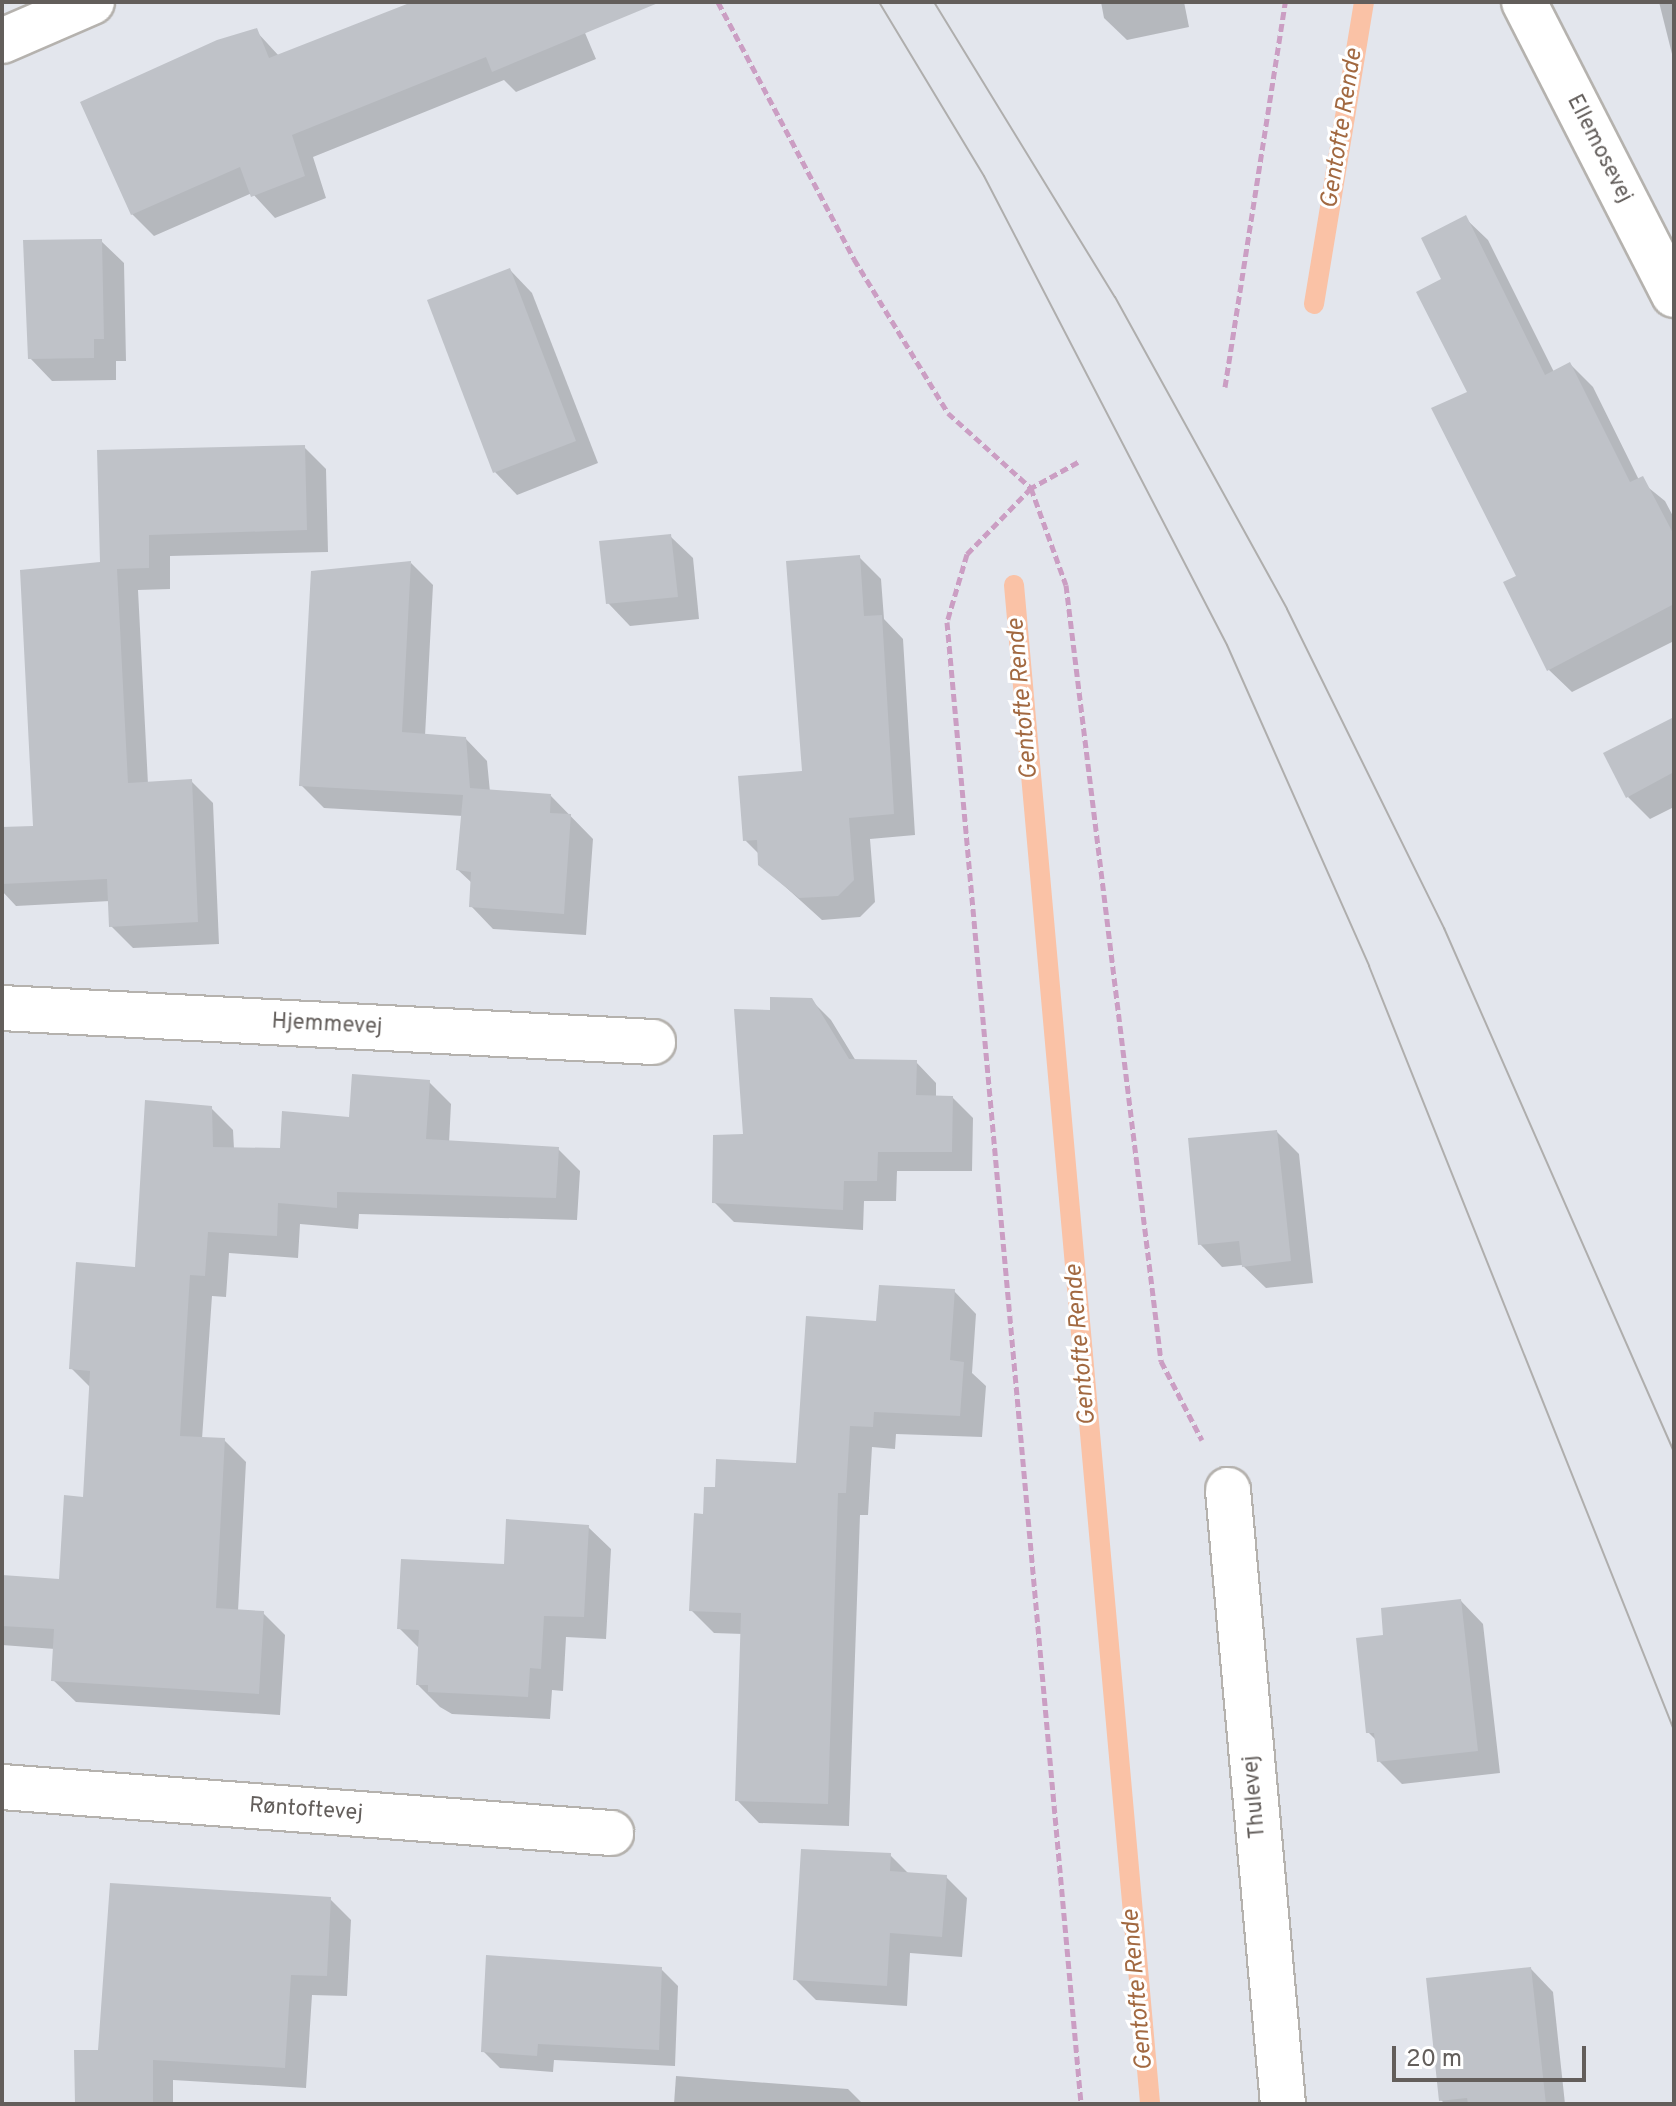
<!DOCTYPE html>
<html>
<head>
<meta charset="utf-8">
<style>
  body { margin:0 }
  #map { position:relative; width:1676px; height:2106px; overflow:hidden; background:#e3e6ed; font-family:Overpass,sans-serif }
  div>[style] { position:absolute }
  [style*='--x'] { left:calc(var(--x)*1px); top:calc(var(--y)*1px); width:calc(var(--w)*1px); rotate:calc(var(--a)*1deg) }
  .shadow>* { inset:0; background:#0003 }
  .stream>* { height:20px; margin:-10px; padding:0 10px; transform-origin:10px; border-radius:10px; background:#fac2a6 }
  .building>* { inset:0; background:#bfc2c8 }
  .path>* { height:5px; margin-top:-2.5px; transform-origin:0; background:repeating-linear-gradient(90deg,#cb9ec3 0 8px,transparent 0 12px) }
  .roads { filter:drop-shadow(2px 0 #b5b2ae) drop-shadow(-2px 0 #b5b2ae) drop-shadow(0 2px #b5b2ae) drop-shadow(0 -2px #b5b2ae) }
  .street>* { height:44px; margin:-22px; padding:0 22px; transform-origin:22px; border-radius:22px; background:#fff }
  .tram>* { height:2px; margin:-1px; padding:0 1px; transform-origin:1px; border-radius:1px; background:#afaead }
  span { translate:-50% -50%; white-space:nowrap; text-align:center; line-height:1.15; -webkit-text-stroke:6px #fff; paint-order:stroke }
  .street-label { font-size:22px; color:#635e5b }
  .water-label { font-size:24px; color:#a26941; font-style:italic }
  .frame { position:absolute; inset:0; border:4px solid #635e5b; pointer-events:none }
  .scale { position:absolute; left:1392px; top:2046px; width:194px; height:36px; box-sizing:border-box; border:4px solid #635e5b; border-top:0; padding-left:10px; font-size:24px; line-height:28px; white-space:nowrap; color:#635e5b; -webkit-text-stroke:6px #fff; paint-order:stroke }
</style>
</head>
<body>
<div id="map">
  <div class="shadow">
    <div style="clip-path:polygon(431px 2px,572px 2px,596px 59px,516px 92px,504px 80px,313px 157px,326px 198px,275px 218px,252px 193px,154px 236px,132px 214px,256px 31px,279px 56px)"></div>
    <div style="clip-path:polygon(1101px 2px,1184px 2px,1189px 27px,1127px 40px,1104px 18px)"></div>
    <div style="clip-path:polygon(1659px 2px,1674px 2px,1674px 62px)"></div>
    <div style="clip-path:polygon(1465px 218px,1488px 240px,1554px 372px,1570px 364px,1593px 387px,1639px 480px,1665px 501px,1674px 518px,1674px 641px,1572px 692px,1549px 670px,1518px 577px,1444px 280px)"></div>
    <div style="clip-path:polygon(101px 241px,124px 263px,126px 361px,116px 361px,116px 380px,52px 381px,30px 358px)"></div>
    <div style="clip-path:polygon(510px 270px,532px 293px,598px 463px,517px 495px,495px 472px)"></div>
    <div style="clip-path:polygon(304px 447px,326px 469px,328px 552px,170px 556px,170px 589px,138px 590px,148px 784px,191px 781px,213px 803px,219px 944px,133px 948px,111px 926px,110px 901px,16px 906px,2px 891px,2px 829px,35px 828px,102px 564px,99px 452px)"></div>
    <div style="clip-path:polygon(670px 536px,693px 558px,699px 619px,630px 626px,608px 603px)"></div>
    <div style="clip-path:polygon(859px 557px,881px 579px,884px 619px,903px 639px,915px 835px,870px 839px,875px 902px,860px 917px,822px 920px,760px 864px,760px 855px,745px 840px,804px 773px)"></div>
    <div style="clip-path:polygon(411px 563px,433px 585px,425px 736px,465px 738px,487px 761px,490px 792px,551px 796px,593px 839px,586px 935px,493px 929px,471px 906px,472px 883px,458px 870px,463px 816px,324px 808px,301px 785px)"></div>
    <div style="clip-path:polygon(1674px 719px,1674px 807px,1650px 819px,1628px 797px)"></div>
    <div style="clip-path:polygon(811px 1000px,831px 1020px,856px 1061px,916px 1062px,936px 1083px,936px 1098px,953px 1098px,973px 1118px,972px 1171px,897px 1171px,896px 1201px,864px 1201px,863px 1230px,734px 1222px,714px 1202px,746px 1136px,772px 1012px)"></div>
    <div style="clip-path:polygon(429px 1082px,451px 1104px,449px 1143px,558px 1149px,580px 1171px,577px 1220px,359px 1214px,358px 1229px,300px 1224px,298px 1258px,229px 1253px,226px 1297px,212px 1296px,202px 1439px,224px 1440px,246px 1462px,238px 1611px,263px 1613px,285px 1635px,280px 1715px,76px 1702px,53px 1680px,55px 1649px,2px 1645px,2px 1577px,61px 1581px,85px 1499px,91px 1388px,71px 1368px,137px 1269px,211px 1108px,233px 1130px,234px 1149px,282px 1150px)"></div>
    <div style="clip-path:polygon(1277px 1132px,1299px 1154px,1313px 1283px,1266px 1288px,1242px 1265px,1222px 1267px,1200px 1244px)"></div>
    <div style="clip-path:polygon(954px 1291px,976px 1314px,972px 1373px,986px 1386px,982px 1437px,896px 1434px,895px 1449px,872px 1447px,868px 1515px,860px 1515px,849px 1826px,759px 1823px,737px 1800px,743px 1634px,714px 1633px,691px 1610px,705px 1516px,717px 1489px,798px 1465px,878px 1323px)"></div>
    <div style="clip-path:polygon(588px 1527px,611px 1549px,606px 1639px,566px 1637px,563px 1691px,552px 1690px,550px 1719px,452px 1714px,440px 1707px,418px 1685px,420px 1649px,399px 1628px)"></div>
    <div style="clip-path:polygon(1461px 1601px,1483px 1624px,1500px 1773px,1402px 1784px,1379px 1761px,1377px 1741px,1368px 1732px,1386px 1636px)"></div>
    <div style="clip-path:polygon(890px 1855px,910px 1875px,946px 1877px,967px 1898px,962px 1957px,910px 1953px,907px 2006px,816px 2000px,795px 1979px)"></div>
    <div style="clip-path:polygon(330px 1899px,351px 1920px,347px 1996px,312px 1995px,306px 2088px,173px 2080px,173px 2104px,77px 2104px,100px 2052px)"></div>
    <div style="clip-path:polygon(661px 1969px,678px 1986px,675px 2066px,554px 2060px,553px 2072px,500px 2068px,483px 2051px)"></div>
    <div style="clip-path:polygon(1531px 1969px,1553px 1992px,1565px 2104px,1445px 2104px,1441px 2100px)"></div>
    <div style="clip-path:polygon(676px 2076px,848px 2089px,863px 2104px,674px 2104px)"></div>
  </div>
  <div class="stream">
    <div style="--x:1314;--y:304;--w:306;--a:-80.6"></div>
    <div style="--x:1014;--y:585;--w:1525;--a:84.88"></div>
  </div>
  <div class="building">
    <div style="clip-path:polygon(412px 2px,658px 3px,492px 72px,486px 57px,292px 135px,305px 176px,251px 197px,240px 167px,131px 215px,80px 102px,217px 40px,257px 28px,269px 58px)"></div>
    <div style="clip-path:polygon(1466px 215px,1545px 375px,1570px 362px,1630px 482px,1643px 476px,1674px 535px,1674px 604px,1547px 671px,1503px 582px,1516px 576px,1431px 408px,1467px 392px,1416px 292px,1441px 279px,1421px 238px)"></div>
    <div style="clip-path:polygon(102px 239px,104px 339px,94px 339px,94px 358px,28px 359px,23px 240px)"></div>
    <div style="clip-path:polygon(510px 268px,576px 441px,493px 473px,427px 300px)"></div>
    <div style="clip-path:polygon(305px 445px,307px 530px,149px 535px,149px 568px,117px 569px,128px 783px,192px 779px,198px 922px,109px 927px,107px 879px,2px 884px,2px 827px,33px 826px,20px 570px,100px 562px,97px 450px)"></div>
    <div style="clip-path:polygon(671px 534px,678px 597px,606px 604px,599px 541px)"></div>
    <div style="clip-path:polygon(860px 555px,864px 616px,882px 615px,894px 814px,849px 818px,854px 880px,838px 896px,799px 898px,758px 865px,757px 840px,743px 841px,738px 776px,802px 771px,786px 561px)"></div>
    <div style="clip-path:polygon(411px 561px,402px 732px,466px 737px,470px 788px,551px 794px,550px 813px,571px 814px,564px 914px,469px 907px,471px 872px,456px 870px,463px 795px,299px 786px,311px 571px)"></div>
    <div style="clip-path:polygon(1674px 717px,1674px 772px,1626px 798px,1603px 753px)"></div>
    <div style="clip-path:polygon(770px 997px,812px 998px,849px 1059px,917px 1060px,916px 1095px,953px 1096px,952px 1152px,878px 1152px,877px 1181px,844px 1181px,843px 1210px,712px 1203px,713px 1135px,743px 1134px,734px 1009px,770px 1010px)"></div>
    <div style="clip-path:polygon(352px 1074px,430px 1080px,426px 1139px,559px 1147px,556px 1198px,337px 1192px,337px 1208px,278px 1203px,277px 1236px,208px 1232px,205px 1276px,190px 1275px,180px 1436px,225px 1438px,216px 1608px,264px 1611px,259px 1694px,51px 1681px,54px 1629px,2px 1626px,2px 1575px,59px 1579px,64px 1495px,83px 1497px,90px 1371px,69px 1369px,76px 1262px,135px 1267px,145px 1100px,212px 1106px,213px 1147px,280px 1148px,282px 1111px,349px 1117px)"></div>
    <div style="clip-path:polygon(1277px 1130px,1291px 1261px,1242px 1267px,1239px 1241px,1198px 1245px,1188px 1138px)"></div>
    <div style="clip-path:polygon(879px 1285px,955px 1289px,950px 1360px,964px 1362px,960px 1416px,874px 1412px,873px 1427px,850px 1426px,846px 1493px,838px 1493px,828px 1804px,735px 1801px,741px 1613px,689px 1611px,694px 1513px,703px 1514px,704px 1487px,715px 1487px,716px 1459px,796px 1463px,806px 1316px,876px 1321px)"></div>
    <div style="clip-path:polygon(506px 1519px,589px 1525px,584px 1617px,544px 1616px,541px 1669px,530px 1668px,528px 1697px,428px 1692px,428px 1685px,416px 1685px,419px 1630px,397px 1629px,401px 1559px,504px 1564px)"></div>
    <div style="clip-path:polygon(1461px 1599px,1478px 1751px,1377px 1762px,1374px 1733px,1366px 1733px,1356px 1638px,1383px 1635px,1381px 1608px)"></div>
    <div style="clip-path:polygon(801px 1849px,891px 1853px,890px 1871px,947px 1875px,942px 1937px,890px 1933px,887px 1986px,793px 1980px)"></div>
    <div style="clip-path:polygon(110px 1883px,331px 1897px,327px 1976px,291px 1975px,285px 2068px,153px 2060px,153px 2104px,75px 2104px,74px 2050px,98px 2050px)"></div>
    <div style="clip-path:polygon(486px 1955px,662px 1967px,659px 2050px,538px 2044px,537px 2056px,481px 2052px)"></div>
    <div style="clip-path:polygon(1531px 1967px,1546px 2104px,1468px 2104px,1467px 2098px,1439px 2101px,1426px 1978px)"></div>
  </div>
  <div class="path">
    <div style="--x:718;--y:2;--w:291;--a:62.1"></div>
    <div style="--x:854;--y:259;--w:180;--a:58.6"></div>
    <div style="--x:948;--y:413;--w:112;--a:42.1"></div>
    <div style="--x:1031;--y:488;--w:103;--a:70.2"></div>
    <div style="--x:1066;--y:585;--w:782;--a:83.02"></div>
    <div style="--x:1161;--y:1361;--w:89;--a:62.6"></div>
    <div style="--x:1225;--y:387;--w:390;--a:-81.1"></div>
    <div style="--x:1078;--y:462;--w:54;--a:151"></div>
    <div style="--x:1031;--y:488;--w:92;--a:134.1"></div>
    <div style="--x:967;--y:554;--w:71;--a:106.4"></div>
    <div style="--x:947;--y:622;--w:1488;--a:84.83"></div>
  </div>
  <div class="roads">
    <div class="street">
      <div style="--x:1524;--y:2;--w:329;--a:62.9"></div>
      <div style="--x:2;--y:41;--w:98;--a:-23.4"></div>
      <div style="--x:2;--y:1008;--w:652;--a:2.99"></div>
      <div style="--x:1228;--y:1490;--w:616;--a:84.88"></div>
      <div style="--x:2;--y:1787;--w:611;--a:4.32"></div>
    </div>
  </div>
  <div class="tram">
    <div style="--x:879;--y:2;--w:203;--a:58.9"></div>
    <div style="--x:984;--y:176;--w:528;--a:62.61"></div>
    <div style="--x:1227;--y:645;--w:351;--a:66.1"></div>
    <div style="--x:1369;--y:966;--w:823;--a:68.24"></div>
    <div style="--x:934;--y:2;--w:346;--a:58.5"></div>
    <div style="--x:1115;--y:297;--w:356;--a:61.1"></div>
    <div style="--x:1287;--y:609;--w:356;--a:63.8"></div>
    <div style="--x:1444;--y:928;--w:572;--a:66.3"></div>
  </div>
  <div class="street-label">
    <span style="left:1599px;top:149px;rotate:63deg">Ellemosevej</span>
    <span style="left:327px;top:1025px;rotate:3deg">Hjemmevej</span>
    <span style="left:1255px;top:1797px;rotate:-95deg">Thulevej</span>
    <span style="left:306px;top:1810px;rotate:4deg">Røntoftevej</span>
  </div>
  <div class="water-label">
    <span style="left:1343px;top:129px;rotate:-81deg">Gentofte Rende</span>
    <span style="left:1024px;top:699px;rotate:-95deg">Gentofte Rende</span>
    <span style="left:1082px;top:1345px;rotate:-95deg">Gentofte Rende</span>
    <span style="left:1139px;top:1990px;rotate:-95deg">Gentofte Rende</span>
  </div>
  <div class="frame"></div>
  <div class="scale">20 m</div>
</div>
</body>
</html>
